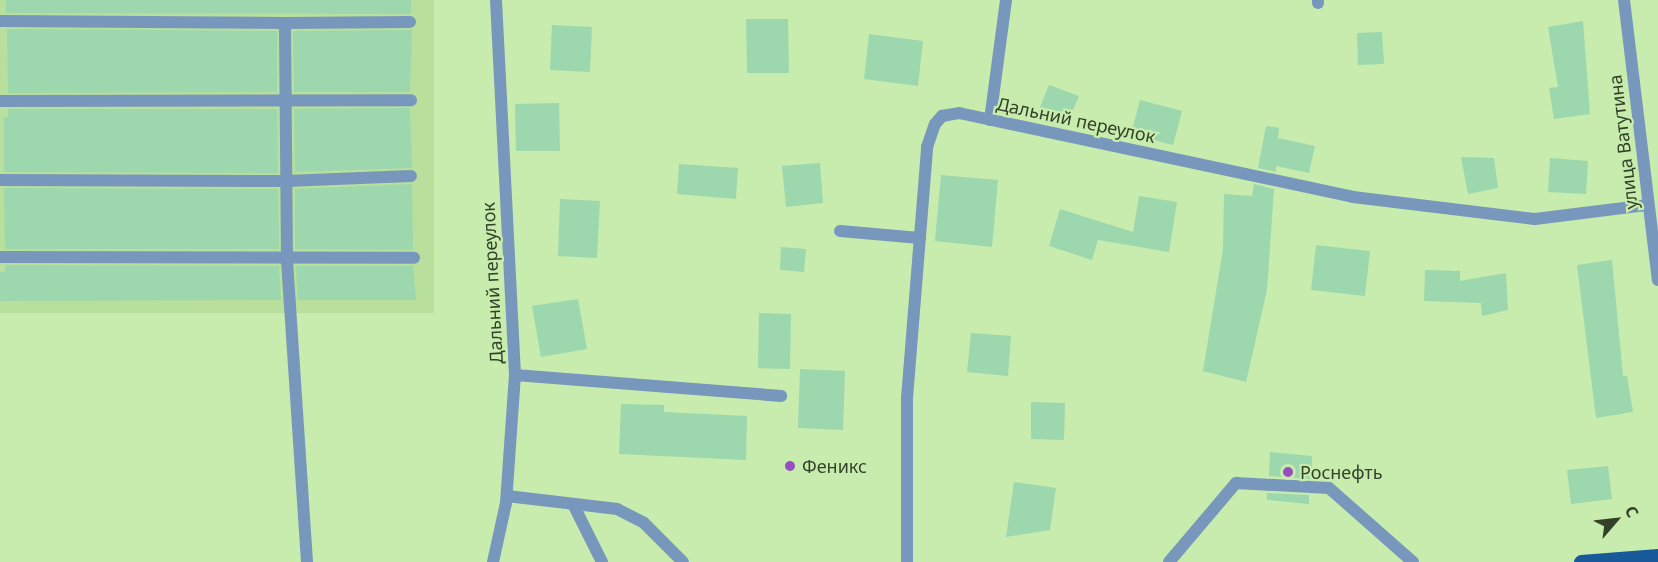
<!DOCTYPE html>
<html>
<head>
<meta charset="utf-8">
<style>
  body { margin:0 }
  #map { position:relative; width:1658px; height:562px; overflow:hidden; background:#c7ecad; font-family:"Noto Sans",sans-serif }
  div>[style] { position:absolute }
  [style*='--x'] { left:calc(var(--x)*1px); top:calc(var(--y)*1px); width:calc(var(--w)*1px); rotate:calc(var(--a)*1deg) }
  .built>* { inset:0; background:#b8df9b }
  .building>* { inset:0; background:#9dd7ad }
  .lane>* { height:12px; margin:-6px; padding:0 6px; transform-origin:6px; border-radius:6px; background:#7897bc }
  .street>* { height:12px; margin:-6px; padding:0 6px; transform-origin:6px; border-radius:6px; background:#7897bc }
  .primary>* { height:15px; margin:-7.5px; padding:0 7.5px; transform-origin:7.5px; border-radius:7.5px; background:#185999 }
  .dots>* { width:16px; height:16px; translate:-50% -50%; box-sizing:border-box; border:3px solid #c7ecad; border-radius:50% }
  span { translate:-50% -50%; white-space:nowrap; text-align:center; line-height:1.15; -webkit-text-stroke:4.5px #c7ecad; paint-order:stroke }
  .street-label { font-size:18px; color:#324128 }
  .poi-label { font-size:18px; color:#324128 }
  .left { translate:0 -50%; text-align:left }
  .north { position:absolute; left:1586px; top:490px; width:60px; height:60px; -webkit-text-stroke:4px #c7ecad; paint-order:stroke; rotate:62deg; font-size:16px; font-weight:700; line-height:24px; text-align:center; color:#324128 }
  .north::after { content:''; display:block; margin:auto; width:21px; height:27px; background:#324128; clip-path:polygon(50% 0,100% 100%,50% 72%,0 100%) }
</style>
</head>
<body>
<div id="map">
  <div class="built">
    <div style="clip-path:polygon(0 0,434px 0,434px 313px,0 313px)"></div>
  </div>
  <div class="building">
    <div style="clip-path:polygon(6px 0,411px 0,411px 14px,6px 13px)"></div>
    <div style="clip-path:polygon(746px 19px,788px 19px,789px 73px,747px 73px)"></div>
    <div style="clip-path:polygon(1583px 21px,1590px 114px,1554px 119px,1549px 88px,1558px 87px,1548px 27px)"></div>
    <div style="clip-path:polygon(552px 25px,592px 27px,590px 72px,550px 70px)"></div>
    <div style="clip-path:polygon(7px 29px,277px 31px,277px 92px,8px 93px)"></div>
    <div style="clip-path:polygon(412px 30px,410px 92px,294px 92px,293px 31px)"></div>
    <div style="clip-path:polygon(1382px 32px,1384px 64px,1358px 65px,1357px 33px)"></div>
    <div style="clip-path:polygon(869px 34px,923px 41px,918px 86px,864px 79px)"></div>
    <div style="clip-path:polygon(1049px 85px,1079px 96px,1068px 122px,1039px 110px)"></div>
    <div style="clip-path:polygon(1140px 100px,1182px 111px,1173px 145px,1131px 134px)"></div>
    <div style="clip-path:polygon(559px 103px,560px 151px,516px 151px,515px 104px)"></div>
    <div style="clip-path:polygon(410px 108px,412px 168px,295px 172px,294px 109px)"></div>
    <div style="clip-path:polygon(8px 109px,277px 109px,278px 173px,4px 172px,4px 117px,8px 117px)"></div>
    <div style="clip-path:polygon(1266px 126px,1279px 128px,1278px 138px,1315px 146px,1309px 173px,1276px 166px,1276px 172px,1258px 168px)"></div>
    <div style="clip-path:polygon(1461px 157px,1494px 158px,1498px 188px,1468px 194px)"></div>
    <div style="clip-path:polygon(1550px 158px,1588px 161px,1586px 194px,1548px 192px)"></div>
    <div style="clip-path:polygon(820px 163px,823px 203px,786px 207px,782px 166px)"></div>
    <div style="clip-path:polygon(679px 164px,738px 168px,736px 199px,677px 194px)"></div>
    <div style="clip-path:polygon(941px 175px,998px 180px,992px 247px,935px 241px)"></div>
    <div style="clip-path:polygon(412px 184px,413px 250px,295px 249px,295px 189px)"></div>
    <div style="clip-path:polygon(1254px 184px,1274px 189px,1267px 290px,1246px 382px,1203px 371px,1223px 249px,1224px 194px,1252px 196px)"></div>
    <div style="clip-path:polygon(4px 188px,278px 189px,279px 249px,5px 249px)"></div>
    <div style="clip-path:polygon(1139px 196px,1177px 202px,1169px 252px,1098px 240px,1092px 260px,1049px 246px,1060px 209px,1133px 232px)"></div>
    <div style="clip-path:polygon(560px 199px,600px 201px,597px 258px,558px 256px)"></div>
    <div style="clip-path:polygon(1316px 245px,1370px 251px,1365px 296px,1311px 290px)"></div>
    <div style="clip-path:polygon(781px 247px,806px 249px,804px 272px,780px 270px)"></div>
    <div style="clip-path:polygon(1612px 260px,1623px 376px,1627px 376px,1633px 412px,1596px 418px,1577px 265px)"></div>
    <div style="clip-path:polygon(5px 265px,279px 266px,281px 300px,0 301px,0 272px,5px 272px)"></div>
    <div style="clip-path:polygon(296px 266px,413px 266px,416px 300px,298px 300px)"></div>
    <div style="clip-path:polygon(1425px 270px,1460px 271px,1460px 281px,1506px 273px,1508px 310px,1482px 316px,1481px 303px,1424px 301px)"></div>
    <div style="clip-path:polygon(578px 299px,587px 349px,541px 357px,532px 306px)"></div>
    <div style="clip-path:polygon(759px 313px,791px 314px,790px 369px,758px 368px)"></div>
    <div style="clip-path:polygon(971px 333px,1011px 336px,1008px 376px,967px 372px)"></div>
    <div style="clip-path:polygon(800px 369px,845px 371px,843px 430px,798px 428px)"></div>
    <div style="clip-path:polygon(1031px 402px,1065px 403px,1064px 440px,1031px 439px)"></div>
    <div style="clip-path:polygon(621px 404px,664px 405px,664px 412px,747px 416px,746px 460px,619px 454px)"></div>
    <div style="clip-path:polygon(1270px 452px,1312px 456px,1311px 479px,1269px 476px)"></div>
    <div style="clip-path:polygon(1608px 466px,1612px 499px,1571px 504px,1567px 470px)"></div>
    <div style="clip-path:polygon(1014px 482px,1056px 488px,1050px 530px,1006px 537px)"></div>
    <div style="clip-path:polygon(1267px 493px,1309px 495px,1309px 504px,1267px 500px)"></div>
  </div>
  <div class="lane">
    <div style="--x:0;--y:21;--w:285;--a:0.4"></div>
    <div style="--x:0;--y:101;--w:411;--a:-0.1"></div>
    <div style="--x:990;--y:120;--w:121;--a:-82.4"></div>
    <div style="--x:0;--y:180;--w:286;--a:0.2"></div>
    <div style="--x:286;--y:181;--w:125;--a:-2.3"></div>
    <div style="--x:840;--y:231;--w:80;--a:5"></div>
    <div style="--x:0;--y:257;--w:414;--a:0.1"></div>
    <div style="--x:515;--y:375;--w:267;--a:4.5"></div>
    <div style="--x:507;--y:496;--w:111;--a:6.7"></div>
    <div style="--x:617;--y:509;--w:30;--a:27"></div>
    <div style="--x:644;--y:523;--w:55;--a:45"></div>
    <div style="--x:573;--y:504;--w:65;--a:63.4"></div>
    <div style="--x:307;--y:562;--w:305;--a:-93.8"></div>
    <div style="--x:287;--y:258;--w:235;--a:-90.5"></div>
    <div style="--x:285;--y:23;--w:125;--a:-0.5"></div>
    <div style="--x:1169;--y:562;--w:104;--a:-49.7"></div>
    <div style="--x:1236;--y:483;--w:93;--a:3.1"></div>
    <div style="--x:1329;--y:488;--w:112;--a:41.4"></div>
  </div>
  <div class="street">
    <div style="--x:1318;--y:0;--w:3;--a:90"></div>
    <div style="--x:1624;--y:0;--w:282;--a:83.1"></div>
    <div style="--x:493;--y:562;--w:60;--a:-77.6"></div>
    <div style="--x:506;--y:503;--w:128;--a:-86"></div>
    <div style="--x:515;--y:375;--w:375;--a:-92.9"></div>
    <div style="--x:907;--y:562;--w:164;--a:-90"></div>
    <div style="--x:907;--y:398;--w:252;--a:-85.4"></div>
    <div style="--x:927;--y:147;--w:24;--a:-71"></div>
    <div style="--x:935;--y:124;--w:11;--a:-49"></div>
    <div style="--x:942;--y:116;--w:17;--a:-10"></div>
    <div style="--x:959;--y:113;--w:403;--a:12"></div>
    <div style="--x:1353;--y:197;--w:183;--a:6.9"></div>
    <div style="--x:1535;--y:219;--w:114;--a:-7.1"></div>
  </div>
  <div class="primary">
    <div style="--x:1581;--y:562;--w:77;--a:-4.5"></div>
  </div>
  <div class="dots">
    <div style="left:790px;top:466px;background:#994ec0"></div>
    <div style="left:1288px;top:472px;background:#994ec0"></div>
  </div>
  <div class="street-label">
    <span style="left:1076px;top:120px;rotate:12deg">Дальний переулок</span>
    <span style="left:1623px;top:142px;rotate:-97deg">улица Ватутина</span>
    <span style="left:492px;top:283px;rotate:-93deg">Дальний переулок</span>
  </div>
  <div class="poi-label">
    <span class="left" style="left:802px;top:466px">Феникс</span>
    <span class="left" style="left:1300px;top:472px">Роснефть</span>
  </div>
  <div class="north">С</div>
</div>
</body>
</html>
